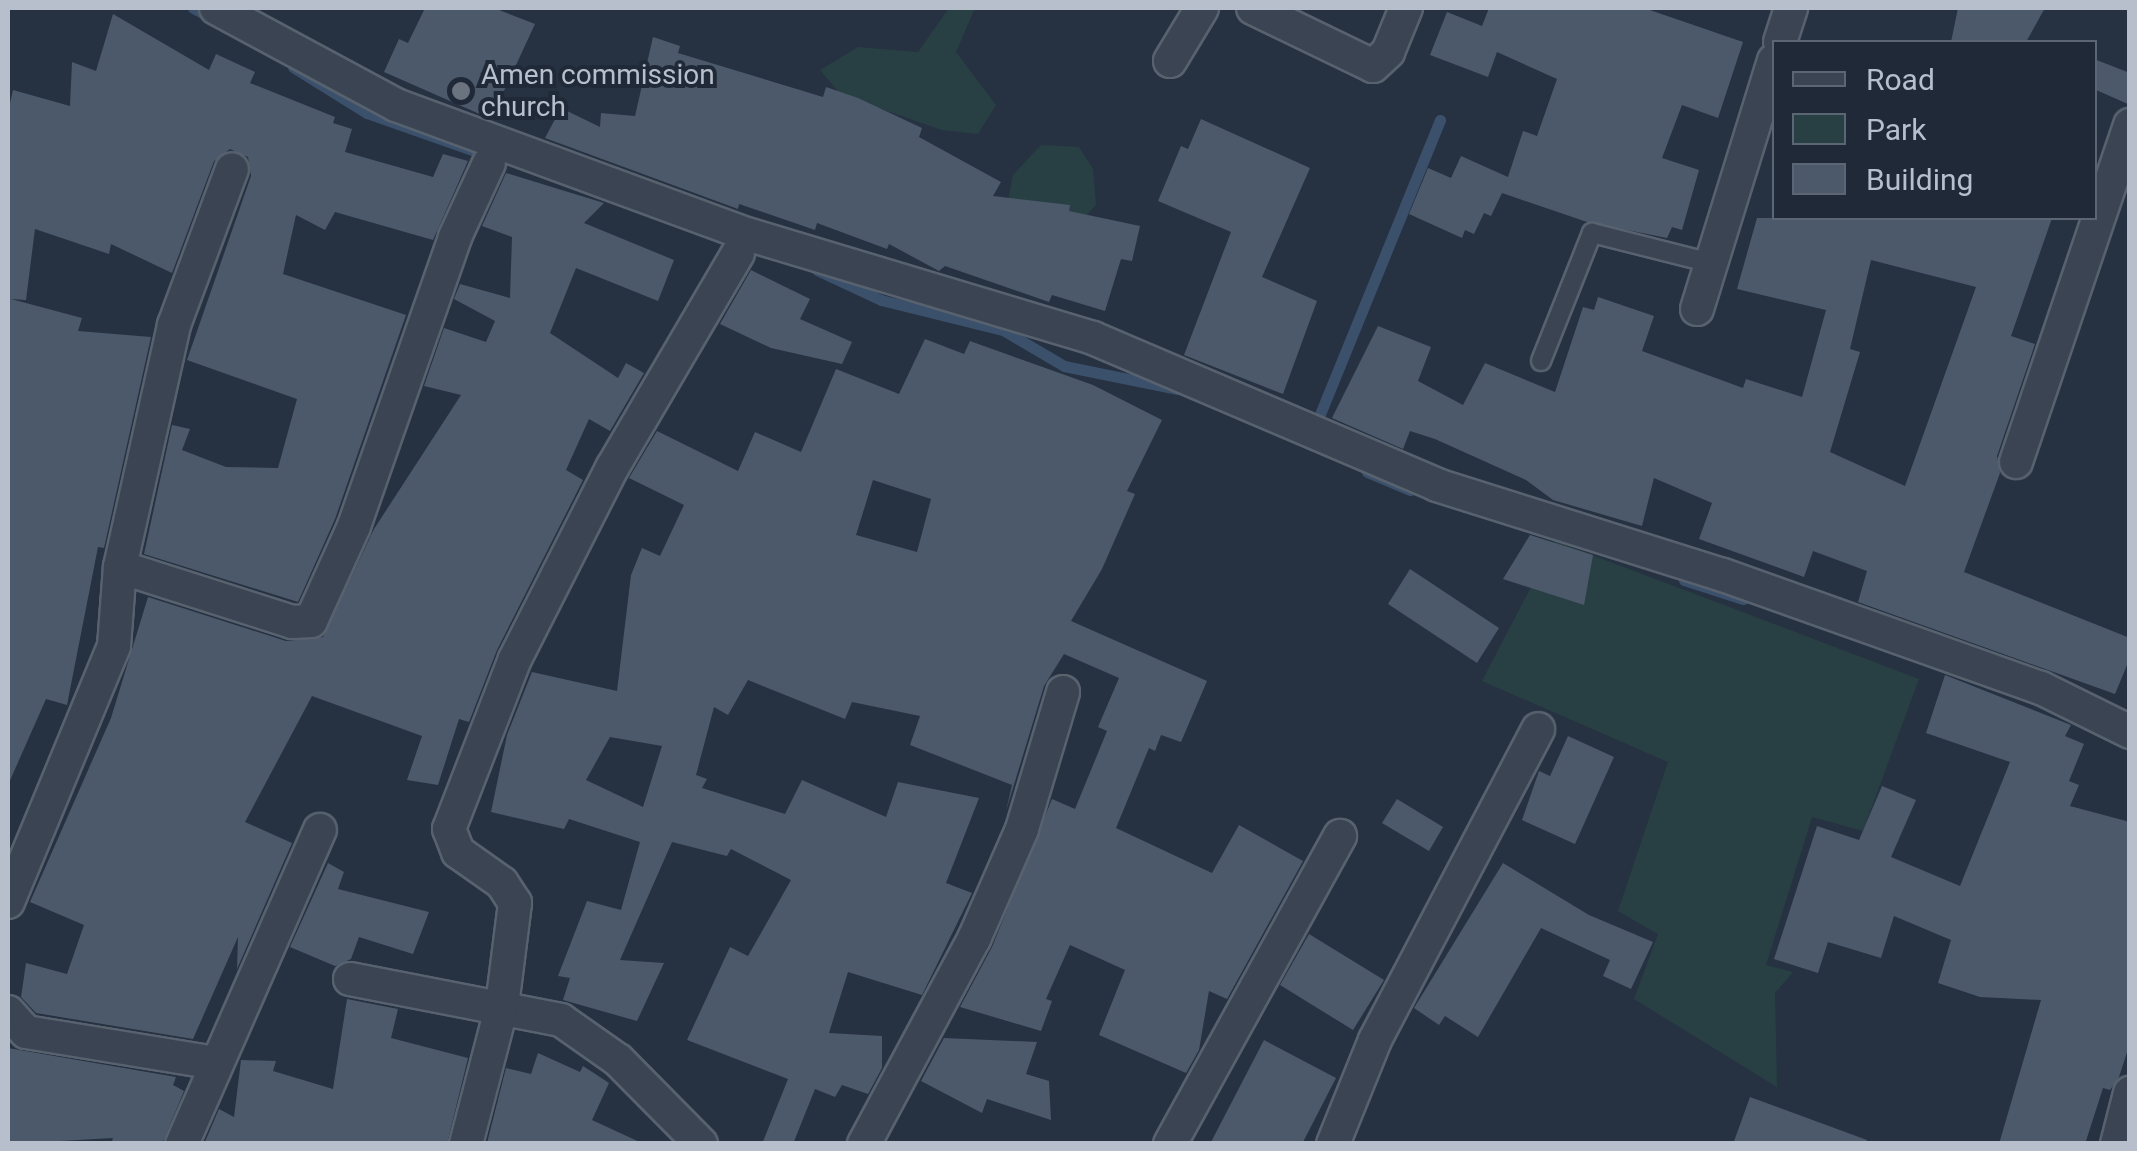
<!DOCTYPE html>
<html>
<head>
<meta charset="utf-8">
<style>
  body { margin:0 }
  #map { position:relative; width:2137px; height:1151px; overflow:hidden; background:#263242; font-family:Roboto,sans-serif }
  div>[style] { position:absolute }
  [style*='--x'] { left:calc(var(--x)*1px); top:calc(var(--y)*1px); width:calc(var(--w)*1px); rotate:calc(var(--a)*1deg) }
  .green>* { inset:0; background:#284043 }
  .stream>* { height:11px; margin:-5.5px; padding:0 5.5px; transform-origin:5.5px; border-radius:5.5px; background:#3b506b }
  .building>* { inset:0; background:#4c596b }
  .roads { filter:drop-shadow(2px 0 #58626f) drop-shadow(-2px 0 #58626f) drop-shadow(0 2px #58626f) drop-shadow(0 -2px #58626f) }
  .lane>* { height:18px; margin:-9px; padding:0 9px; transform-origin:9px; border-radius:9px; background:#3a4452 }
  .street>* { height:32px; margin:-16px; padding:0 16px; transform-origin:16px; border-radius:16px; background:#3a4452 }
  .dots>* { width:28px; height:28px; translate:-50% -50%; box-sizing:border-box; border:5px solid #1f2937; border-radius:50% }
  span { translate:-50% -50%; white-space:nowrap; text-align:center; line-height:1.15; -webkit-text-stroke:8px #1f2937; paint-order:stroke }
  .poi-label { font-size:28px; color:#b7bfcc }
  .left { translate:0 -50%; text-align:left }
  .frame { position:absolute; inset:0; border:10px solid #b7bfcc; pointer-events:none }
  .legend { position:absolute; left:1772px; top:40px; width:325px; height:180px; box-sizing:border-box; background:#1f2937; border:2px solid #5c6573; margin:0; padding:12px 18px; list-style:none; font-size:30px; color:#b7bfcc }
  .legend li { display:flex; align-items:center; gap:20px; height:50px }
  .legend b { width:50px; border:2px solid #5c6573 }
</style>
</head>
<body>
<div id="map">
  <div class="green">
    <div style="clip-path:polygon(949px 8px,975px 8px,956px 52px,996px 105px,978px 134px,942px 130px,841px 95px,820px 70px,858px 47px,918px 52px)"></div>
    <div style="clip-path:polygon(1041px 145px,1079px 147px,1093px 169px,1096px 205px,1056px 248px,1004px 221px,1013px 175px)"></div>
    <div style="clip-path:polygon(1555px 541px,1919px 679px,1863px 831px,1812px 817px,1766px 965px,1793px 972px,1775px 993px,1777px 1087px,1634px 999px,1658px 934px,1618px 911px,1668px 762px,1482px 681px)"></div>
  </div>
  <div class="stream">
    <div style="--x:193;--y:8;--w:24;--a:28"></div>
    <div style="--x:293;--y:67;--w:87;--a:31.9"></div>
    <div style="--x:367;--y:113;--w:129;--a:19.4"></div>
    <div style="--x:817;--y:270;--w:71;--a:25.1"></div>
    <div style="--x:881;--y:300;--w:126;--a:13.8"></div>
    <div style="--x:1003;--y:330;--w:71;--a:30.5"></div>
    <div style="--x:1064;--y:366;--w:115;--a:11.5"></div>
    <div style="--x:1318;--y:419;--w:323;--a:-67.8"></div>
    <div style="--x:1367;--y:472;--w:47;--a:22.7"></div>
    <div style="--x:1684;--y:580;--w:62;--a:17.9"></div>
  </div>
  <div class="building">
    <div style="clip-path:polygon(425px 8px,494px 8px,535px 24px,491px 119px,384px 72px,399px 39px,408px 43px)"></div>
    <div style="clip-path:polygon(1489px 8px,1644px 8px,1743px 42px,1718px 118px,1682px 105px,1662px 158px,1699px 170px,1682px 230px,1672px 227px,1667px 238px,1587px 222px,1502px 193px,1491px 216px,1484px 213px,1474px 234px,1465px 230px,1462px 238px,1409px 214px,1428px 168px,1451px 178px,1461px 156px,1508px 177px,1523px 131px,1537px 136px,1557px 79px,1497px 52px,1488px 77px,1430px 55px,1447px 12px,1482px 26px)"></div>
    <div style="clip-path:polygon(1958px 8px,2045px 8px,2026px 42px,1951px 42px)"></div>
    <div style="clip-path:polygon(113px 14px,209px 70px,216px 54px,255px 72px,250px 83px,335px 117px,333px 123px,352px 129px,345px 152px,433px 177px,443px 154px,468px 161px,433px 240px,335px 212px,325px 230px,296px 215px,283px 274px,406px 315px,335px 519px,298px 602px,144px 554px,172px 425px,190px 429px,182px 450px,226px 467px,278px 468px,297px 399px,187px 360px,251px 176px,248px 157px,230px 149px,214px 161px,172px 273px,111px 244px,109px 254px,35px 229px,26px 300px,11px 299px,82px 318px,78px 331px,151px 337px,104px 548px,98px 547px,67px 705px,46px 699px,8px 785px,8px 112px,13px 90px,70px 106px,72px 62px,96px 71px)"></div>
    <div style="clip-path:polygon(653px 37px,680px 46px,678px 53px,823px 97px,826px 87px,858px 98px,922px 128px,919px 137px,1001px 182px,993px 196px,1070px 205px,1069px 211px,1140px 226px,1132px 261px,1121px 259px,1105px 311px,1052px 295px,1049px 302px,945px 266px,939px 271px,889px 244px,887px 249px,817px 223px,815px 230px,739px 204px,738px 209px,545px 138px,561px 108px,600px 127px,601px 113px,635px 116px)"></div>
    <div style="clip-path:polygon(2094px 59px,2130px 73px,2130px 105px,2094px 89px)"></div>
    <div style="clip-path:polygon(1201px 119px,1310px 168px,1262px 277px,1317px 301px,1283px 394px,1184px 355px,1231px 232px,1158px 201px,1181px 146px,1188px 149px)"></div>
    <div style="clip-path:polygon(506px 173px,604px 203px,584px 223px,674px 260px,658px 301px,576px 268px,550px 333px,618px 378px,626px 363px,644px 373px,610px 431px,589px 419px,566px 470px,583px 480px,497px 650px,469px 722px,459px 719px,438px 785px,407px 780px,422px 736px,312px 696px,245px 822px,292px 843px,237px 969px,238px 937px,193px 1039px,36px 1013px,21px 997px,26px 963px,67px 974px,84px 925px,30px 902px,111px 718px,148px 597px,286px 641px,323px 637px,374px 529px,461px 395px,424px 386px,444px 328px,486px 342px,495px 321px,454px 299px,460px 284px,510px 298px,512px 237px,482px 226px)"></div>
    <div style="clip-path:polygon(evenodd,1757px 218px,2052px 218px,2011px 336px,2035px 344px,1997px 456px,2000px 473px,1964px 572px,2130px 638px,2130px 658px,2115px 694px,1858px 602px,1867px 571px,1813px 551px,1804px 577px,1699px 539px,1712px 503px,1654px 478px,1642px 526px,1553px 500px,1526px 480px,1435px 439px,1410px 431px,1403px 449px,1332px 418px,1378px 326px,1431px 347px,1418px 381px,1463px 405px,1485px 363px,1555px 392px,1583px 307px,1594px 310px,1598px 297px,1654px 316px,1642px 351px,1743px 388px,1746px 379px,1802px 397px,1826px 310px,1737px 289px,1757px 218px,1871px 260px,1976px 287px,1905px 486px,1830px 452px,1860px 352px,1850px 349px,1871px 260px)"></div>
    <div style="clip-path:polygon(751px 270px,810px 299px,800px 319px,852px 342px,842px 364px,771px 348px,720px 324px)"></div>
    <div style="clip-path:polygon(evenodd,925px 339px,964px 354px,970px 341px,1093px 385px,1162px 420px,1127px 491px,1135px 494px,1102px 569px,1071px 621px,1207px 681px,1181px 742px,1161px 735px,1155px 751px,1149px 748px,1116px 828px,1212px 873px,1239px 825px,1303px 861px,1227px 999px,1209px 991px,1199px 1050px,1186px 1073px,1099px 1035px,1125px 970px,1070px 945px,1046px 999px,1052px 1001px,1041px 1031px,960px 1007px,992px 947px,1052px 799px,1075px 809px,1107px 731px,1098px 727px,1119px 678px,1064px 654px,1044px 686px,1006px 811px,1012px 785px,910px 745px,920px 716px,852px 702px,845px 719px,748px 680px,728px 715px,714px 707px,696px 775px,707px 779px,702px 788px,785px 814px,802px 780px,886px 817px,898px 782px,979px 798px,946px 883px,972px 893px,922px 995px,848px 972px,829px 1033px,882px 1036px,882px 1068px,868px 1094px,842px 1085px,835px 1097px,815px 1089px,793px 1144px,762px 1144px,788px 1079px,687px 1040px,730px 947px,748px 956px,791px 880px,731px 849px,727px 856px,672px 842px,620px 960px,664px 963px,637px 1021px,563px 1000px,570px 978px,558px 976px,587px 901px,621px 910px,640px 842px,569px 819px,564px 829px,491px 812px,507px 735px,532px 672px,617px 691px,631px 575px,642px 548px,660px 556px,684px 505px,629px 478px,657px 431px,738px 471px,755px 432px,801px 452px,836px 369px,899px 394px,925px 339px,873px 480px,931px 499px,917px 552px,856px 535px,873px 480px,925px 339px,610px 737px,662px 746px,643px 807px,586px 780px,610px 737px)"></div>
    <div style="clip-path:polygon(1530px 535px,1593px 555px,1584px 605px,1503px 579px)"></div>
    <div style="clip-path:polygon(1410px 569px,1499px 628px,1477px 663px,1388px 604px)"></div>
    <div style="clip-path:polygon(1945px 675px,2071px 725px,2065px 736px,2084px 744px,2069px 781px,2079px 785px,2070px 806px,2130px 822px,2130px 1043px,2119px 1077px,2110px 1090px,2103px 1088px,2085px 1144px,1999px 1144px,2041px 1000px,1980px 997px,1938px 983px,1951px 940px,1894px 916px,1881px 958px,1828px 942px,1818px 973px,1774px 959px,1817px 826px,1859px 840px,1882px 786px,1916px 800px,1891px 857px,1960px 886px,2010px 762px,1926px 733px)"></div>
    <div style="clip-path:polygon(1568px 736px,1614px 757px,1575px 844px,1522px 820px,1539px 771px,1550px 776px)"></div>
    <div style="clip-path:polygon(1397px 799px,1443px 827px,1429px 851px,1382px 823px)"></div>
    <div style="clip-path:polygon(328px 863px,344px 872px,338px 889px,429px 912px,413px 954px,359px 937px,351px 959px,335px 966px,290px 947px)"></div>
    <div style="clip-path:polygon(1503px 863px,1589px 915px,1653px 942px,1631px 989px,1603px 976px,1610px 960px,1541px 928px,1478px 1037px,1445px 1016px,1439px 1025px,1414px 1008px)"></div>
    <div style="clip-path:polygon(1309px 934px,1384px 980px,1353px 1030px,1280px 985px)"></div>
    <div style="clip-path:polygon(347px 999px,398px 1009px,391px 1038px,468px 1058px,447px 1144px,204px 1144px,219px 1109px,234px 1117px,241px 1060px,276px 1061px,273px 1071px,333px 1089px)"></div>
    <div style="clip-path:polygon(944px 1038px,1037px 1042px,1026px 1074px,1049px 1081px,1051px 1120px,987px 1099px,982px 1113px,921px 1081px)"></div>
    <div style="clip-path:polygon(1264px 1040px,1336px 1078px,1302px 1144px,1210px 1144px)"></div>
    <div style="clip-path:polygon(8px 1048px,176px 1077px,173px 1085px,184px 1091px,162px 1144px,111px 1144px,113px 1138px,8px 1144px)"></div>
    <div style="clip-path:polygon(538px 1053px,580px 1072px,583px 1066px,609px 1083px,592px 1120px,644px 1144px,487px 1143px,506px 1068px,531px 1074px)"></div>
    <div style="clip-path:polygon(1750px 1097px,1867px 1140px,1866px 1144px,1733px 1144px)"></div>
  </div>
  <div class="roads">
    <div class="lane">
      <div style="--x:1541;--y:361;--w:138;--a:-68.3"></div>
      <div style="--x:1592;--y:233;--w:123;--a:14.1"></div>
    </div>
    <div class="street">
      <div style="--x:216;--y:8;--w:204;--a:28.3"></div>
      <div style="--x:396;--y:105;--w:377;--a:20.2"></div>
      <div style="--x:750;--y:235;--w:358;--a:16.7"></div>
      <div style="--x:1093;--y:338;--w:374;--a:23.1"></div>
      <div style="--x:1437;--y:485;--w:300;--a:17.5"></div>
      <div style="--x:1723;--y:575;--w:337;--a:19.6"></div>
      <div style="--x:2041;--y:688;--w:99;--a:26.3"></div>
      <div style="--x:1253;--y:8;--w:133;--a:25.8"></div>
      <div style="--x:1373;--y:66;--w:21;--a:-43"></div>
      <div style="--x:1388;--y:52;--w:48;--a:-67.8"></div>
      <div style="--x:1780;--y:42;--w:36;--a:-72"></div>
      <div style="--x:1170;--y:61;--w:62;--a:-58.9"></div>
      <div style="--x:1697;--y:309;--w:260;--a:-72.8"></div>
      <div style="--x:2016;--y:462;--w:356;--a:-71.3"></div>
      <div style="--x:120;--y:567;--w:181;--a:17.7"></div>
      <div style="--x:292;--y:622;--w:19;--a:-3"></div>
      <div style="--x:311;--y:621;--w:104;--a:-65.6"></div>
      <div style="--x:354;--y:526;--w:306;--a:-70.7"></div>
      <div style="--x:455;--y:237;--w:81;--a:-65.3"></div>
      <div style="--x:8;--y:902;--w:277;--a:-67.5"></div>
      <div style="--x:114;--y:646;--w:79;--a:-85.7"></div>
      <div style="--x:120;--y:567;--w:248;--a:-77.4"></div>
      <div style="--x:174;--y:325;--w:166;--a:-69.6"></div>
      <div style="--x:350;--y:979;--w:215;--a:11"></div>
      <div style="--x:561;--y:1020;--w:70;--a:35.1"></div>
      <div style="--x:618;--y:1060;--w:118;--a:45.3"></div>
      <div style="--x:8;--y:1012;--w:27;--a:48"></div>
      <div style="--x:26;--y:1032;--w:192;--a:9.3"></div>
      <div style="--x:182;--y:1144;--w:343;--a:-66.3"></div>
      <div style="--x:466;--y:1144;--w:143;--a:-75.4"></div>
      <div style="--x:502;--y:1006;--w:104;--a:-82.8"></div>
      <div style="--x:515;--y:903;--w:24;--a:-123"></div>
      <div style="--x:502;--y:883;--w:54;--a:-144.8"></div>
      <div style="--x:458;--y:852;--w:25;--a:-111"></div>
      <div style="--x:449;--y:829;--w:182;--a:-68.8"></div>
      <div style="--x:515;--y:659;--w:214;--a:-63.1"></div>
      <div style="--x:612;--y:468;--w:249;--a:-59.6"></div>
      <div style="--x:864;--y:1144;--w:233;--a:-61.8"></div>
      <div style="--x:974;--y:939;--w:120;--a:-66.4"></div>
      <div style="--x:1022;--y:829;--w:143;--a:-73.3"></div>
      <div style="--x:1170;--y:1144;--w:352;--a:-61.1"></div>
      <div style="--x:1333;--y:1144;--w:112;--a:-68"></div>
      <div style="--x:1375;--y:1040;--w:351;--a:-62.3"></div>
      <div style="--x:2117;--y:1144;--w:53;--a:-75.7"></div>
    </div>
  </div>
  <div class="dots">
    <div style="left:461px;top:91px;background:#6b7280"></div>
  </div>
  <div class="poi-label">
    <span class="left" style="left:481px;top:91px">Amen commission<br>church</span>
  </div>
  <div class="frame"></div>
  <ul class="legend">
  <li><b style="height:12px;background:#3a4452"></b>Road</li>
  <li><b style="height:28px;background:#284043"></b>Park</li>
  <li><b style="height:28px;background:#4c596b"></b>Building</li>
  </ul>
</div>
</body>
</html>
